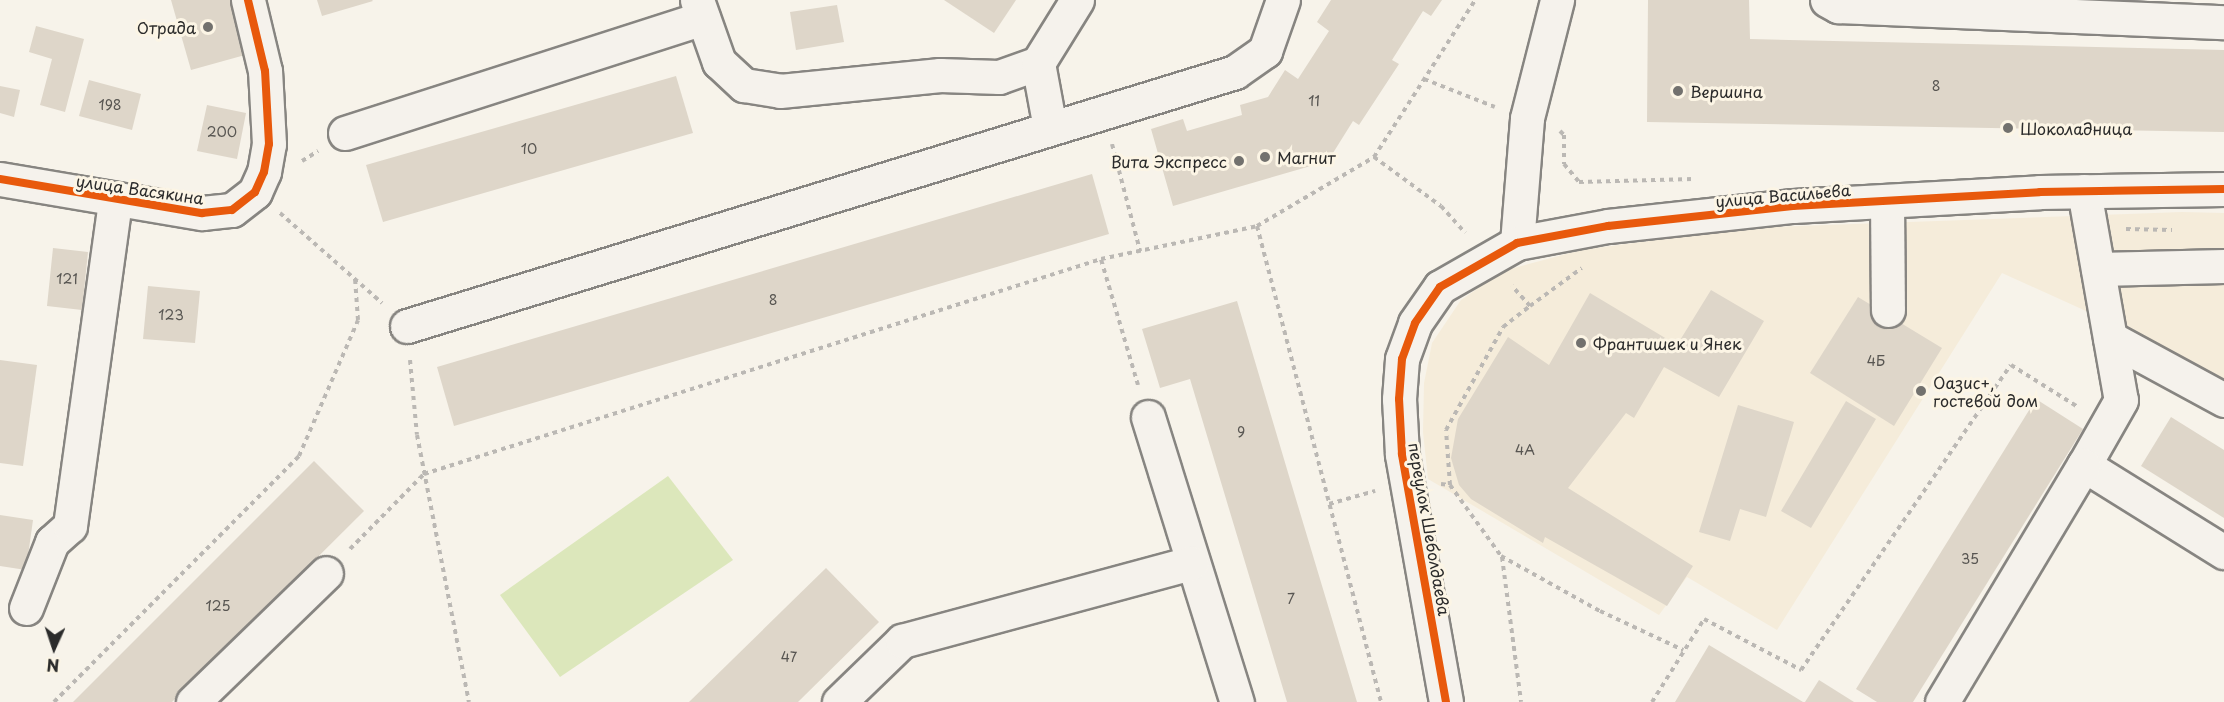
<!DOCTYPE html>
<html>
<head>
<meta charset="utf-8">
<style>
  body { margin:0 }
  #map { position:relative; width:2224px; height:702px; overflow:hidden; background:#f7f3ea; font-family:"Playpen Sans",sans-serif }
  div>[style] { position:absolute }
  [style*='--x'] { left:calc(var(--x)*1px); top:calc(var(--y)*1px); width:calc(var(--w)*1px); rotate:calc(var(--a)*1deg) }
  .built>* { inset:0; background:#f5ecda }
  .green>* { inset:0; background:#dce7bb }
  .building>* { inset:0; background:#ded6c9 }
  .path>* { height:4px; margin-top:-2px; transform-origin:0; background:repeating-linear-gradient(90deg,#bbb8b4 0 4.5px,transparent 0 9px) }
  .roads { filter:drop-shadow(2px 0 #878581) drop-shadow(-2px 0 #878581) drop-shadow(0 2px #878581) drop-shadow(0 -2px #878581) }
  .minor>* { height:33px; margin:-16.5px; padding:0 16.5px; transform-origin:16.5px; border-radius:16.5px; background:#f5f2ec }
  .cycleway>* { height:8px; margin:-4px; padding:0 4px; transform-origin:4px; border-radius:4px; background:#e8590c }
  .dots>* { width:16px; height:16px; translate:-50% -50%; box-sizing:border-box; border:3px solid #fcf5e5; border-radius:50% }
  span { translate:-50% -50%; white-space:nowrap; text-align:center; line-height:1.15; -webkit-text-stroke:6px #fcf5e5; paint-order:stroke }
  .number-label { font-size:14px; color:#585652 }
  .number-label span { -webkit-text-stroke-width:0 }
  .poi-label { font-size:16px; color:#2b2b2b }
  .right { translate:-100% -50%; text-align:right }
  .left { translate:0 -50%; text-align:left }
  .street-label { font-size:16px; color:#2b2b2b }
  .north { position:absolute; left:24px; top:618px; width:60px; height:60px; -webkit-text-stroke:4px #fcf5e5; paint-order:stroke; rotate:183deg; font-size:16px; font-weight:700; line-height:24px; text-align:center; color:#2b2b2b }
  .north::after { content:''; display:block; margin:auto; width:21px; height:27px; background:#2b2b2b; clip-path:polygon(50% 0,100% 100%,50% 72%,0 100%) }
</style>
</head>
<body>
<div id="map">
  <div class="built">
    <div style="clip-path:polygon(2182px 212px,2224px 213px,2224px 386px,2119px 326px,2002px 273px,1777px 630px,1687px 577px,1659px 615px,1428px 479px,1423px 432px,1424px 383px,1432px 343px,1461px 300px,1503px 271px,1581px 250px,1746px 228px)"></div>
  </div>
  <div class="green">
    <div style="clip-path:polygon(668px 476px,733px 560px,560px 677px,500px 595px)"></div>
  </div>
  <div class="building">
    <div style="clip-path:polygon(171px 0,230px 0,245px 55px,191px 70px)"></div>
    <div style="clip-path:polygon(317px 0,372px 0,373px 1px,322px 16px)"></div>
    <div style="clip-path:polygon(944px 0,1016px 0,994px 33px)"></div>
    <div style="clip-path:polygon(1331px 0,1442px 0,1431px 16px,1423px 11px,1392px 60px,1399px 64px,1359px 125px,1353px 121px,1328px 161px,1173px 206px,1151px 129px,1183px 119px,1187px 131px,1242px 115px,1240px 105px,1268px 97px,1285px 70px,1298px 79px,1329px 31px,1317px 22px)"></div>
    <div style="clip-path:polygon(1648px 0,1749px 0,1750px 39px,2224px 50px,2224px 132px,1647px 122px)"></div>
    <div style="clip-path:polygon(837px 5px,844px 42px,796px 50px,790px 12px)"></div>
    <div style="clip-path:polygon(36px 26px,84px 39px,65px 112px,40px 105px,52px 59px,29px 52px)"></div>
    <div style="clip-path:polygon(676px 76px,693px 133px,383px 222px,366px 165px)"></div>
    <div style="clip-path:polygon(89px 80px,141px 94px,132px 130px,79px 116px)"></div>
    <div style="clip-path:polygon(0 86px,20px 90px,14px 117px,0 113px)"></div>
    <div style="clip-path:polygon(207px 105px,246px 113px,237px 159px,197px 151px)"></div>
    <div style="clip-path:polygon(1092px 174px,1109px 234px,454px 426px,437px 367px)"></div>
    <div style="clip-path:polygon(53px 248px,88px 252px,82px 310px,47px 306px)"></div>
    <div style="clip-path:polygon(148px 286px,200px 291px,195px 343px,143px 339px)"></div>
    <div style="clip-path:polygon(1711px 290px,1764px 321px,1719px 397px,1664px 367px,1634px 418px,1626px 413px,1568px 488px,1693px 566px,1667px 606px,1545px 537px,1543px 543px,1471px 499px,1459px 485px,1451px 458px,1458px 419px,1508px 337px,1549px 365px,1590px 293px,1677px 345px)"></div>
    <div style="clip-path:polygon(1858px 297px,1942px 348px,1894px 426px,1810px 373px)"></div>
    <div style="clip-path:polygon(1237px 301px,1289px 476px,1357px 702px,1287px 702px,1190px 379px,1160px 388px,1142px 329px)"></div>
    <div style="clip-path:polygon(0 360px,37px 365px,23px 466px,0 463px)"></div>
    <div style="clip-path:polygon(2036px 399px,2083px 429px,1913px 702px,1877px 702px,1856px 689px)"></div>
    <div style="clip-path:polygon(1846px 401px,1876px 419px,1811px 528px,1781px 511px)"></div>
    <div style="clip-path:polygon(1738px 405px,1794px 422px,1766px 517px,1740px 509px,1730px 541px,1699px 532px)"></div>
    <div style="clip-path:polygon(2171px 417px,2224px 450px,2224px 518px,2141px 466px)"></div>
    <div style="clip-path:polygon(314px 461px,364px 511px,172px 702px,73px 702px)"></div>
    <div style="clip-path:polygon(0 515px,33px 520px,26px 570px,0 566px)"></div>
    <div style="clip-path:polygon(826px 568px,879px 622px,798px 702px,689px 702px)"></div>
    <div style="clip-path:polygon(1709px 645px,1803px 702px,1675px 702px)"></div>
    <div style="clip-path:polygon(1819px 680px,1854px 702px,1805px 702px)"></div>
  </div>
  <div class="path">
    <div style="--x:1424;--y:79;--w:76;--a:21.5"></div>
    <div style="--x:1560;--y:131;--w:6;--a:45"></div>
    <div style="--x:1564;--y:135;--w:29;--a:90"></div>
    <div style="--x:1564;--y:164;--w:23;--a:50"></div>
    <div style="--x:1579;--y:182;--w:114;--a:-1.5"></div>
    <div style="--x:1112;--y:144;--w:111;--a:75.3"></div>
    <div style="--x:1374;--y:157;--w:83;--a:36.2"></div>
    <div style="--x:1441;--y:206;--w:36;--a:48"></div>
    <div style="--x:302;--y:161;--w:19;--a:-32"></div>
    <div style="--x:280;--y:213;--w:136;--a:41.4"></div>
    <div style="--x:1257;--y:226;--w:136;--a:-30.5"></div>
    <div style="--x:1374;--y:157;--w:187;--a:-57.2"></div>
    <div style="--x:2126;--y:229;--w:46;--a:1.2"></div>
    <div style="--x:1530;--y:306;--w:64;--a:-36.2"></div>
    <div style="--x:410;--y:360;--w:75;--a:84.7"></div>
    <div style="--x:417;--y:435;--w:272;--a:79"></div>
    <div style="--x:1138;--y:385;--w:131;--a:-106.4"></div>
    <div style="--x:1101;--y:259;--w:159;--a:-11.9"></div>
    <div style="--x:1257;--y:226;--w:492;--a:75.4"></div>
    <div style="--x:1441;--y:484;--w:9;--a:6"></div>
    <div style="--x:1450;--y:485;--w:87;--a:54.3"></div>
    <div style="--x:1501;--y:556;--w:113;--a:29.1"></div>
    <div style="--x:1600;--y:611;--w:92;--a:25.2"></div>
    <div style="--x:1450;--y:485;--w:55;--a:-94.2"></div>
    <div style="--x:1446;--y:430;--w:118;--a:-61"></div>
    <div style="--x:1503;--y:327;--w:34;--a:-38"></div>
    <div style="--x:1530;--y:306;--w:27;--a:-132"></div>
    <div style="--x:1329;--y:504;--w:48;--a:-15.8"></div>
    <div style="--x:350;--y:549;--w:105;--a:-45.4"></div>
    <div style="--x:424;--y:474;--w:710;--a:-17.62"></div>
    <div style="--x:1502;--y:557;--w:146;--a:82.5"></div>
    <div style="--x:54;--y:702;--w:347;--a:-45.1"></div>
    <div style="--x:299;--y:456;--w:148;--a:-66.5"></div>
    <div style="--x:358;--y:320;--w:42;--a:-94.1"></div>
    <div style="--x:1652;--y:702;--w:98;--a:-57.9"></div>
    <div style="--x:1704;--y:619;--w:110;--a:27.7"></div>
    <div style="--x:1801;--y:670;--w:370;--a:-55.5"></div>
    <div style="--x:2011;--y:365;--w:79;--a:32.1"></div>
  </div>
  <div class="roads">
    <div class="minor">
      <div style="--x:697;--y:0;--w:66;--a:70.5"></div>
      <div style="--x:719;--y:62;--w:34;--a:43"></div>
      <div style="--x:744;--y:85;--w:36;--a:9"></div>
      <div style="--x:780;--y:91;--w:161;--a:-5.7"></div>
      <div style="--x:940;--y:75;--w:59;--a:1.9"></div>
      <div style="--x:999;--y:77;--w:41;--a:-19.7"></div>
      <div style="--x:1038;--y:63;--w:74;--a:-58.2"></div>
      <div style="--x:1827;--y:0;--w:13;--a:29"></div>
      <div style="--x:1838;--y:6;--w:386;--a:2.4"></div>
      <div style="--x:1038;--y:63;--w:66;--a:79.5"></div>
      <div style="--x:345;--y:133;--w:376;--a:-17.8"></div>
      <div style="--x:0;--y:179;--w:205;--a:9.6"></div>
      <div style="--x:202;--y:213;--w:30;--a:-6"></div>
      <div style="--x:232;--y:210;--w:29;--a:-38"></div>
      <div style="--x:255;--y:192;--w:22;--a:-66"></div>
      <div style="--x:264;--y:172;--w:28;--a:-80"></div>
      <div style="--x:269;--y:144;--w:73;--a:-93.1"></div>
      <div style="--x:265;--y:71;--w:73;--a:-103.5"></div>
      <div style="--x:2084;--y:191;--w:212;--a:80"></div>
      <div style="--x:2121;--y:400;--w:75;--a:119.6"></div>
      <div style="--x:2084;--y:465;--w:165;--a:31.9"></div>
      <div style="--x:1887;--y:201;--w:109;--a:89.5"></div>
      <div style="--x:1517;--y:243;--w:125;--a:-85.4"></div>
      <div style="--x:1527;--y:118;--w:122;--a:-75.7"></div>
      <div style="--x:2098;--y:269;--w:126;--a:-1.4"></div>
      <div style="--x:407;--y:326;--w:866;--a:-17.05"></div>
      <div style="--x:1235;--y:72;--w:37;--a:-35"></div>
      <div style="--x:1265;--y:51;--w:54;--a:-70.6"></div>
      <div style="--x:2110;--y:338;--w:130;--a:28.5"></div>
      <div style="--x:1148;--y:417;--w:299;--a:72.7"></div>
      <div style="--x:26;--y:608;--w:71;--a:-68.5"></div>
      <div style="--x:52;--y:542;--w:24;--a:-42"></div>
      <div style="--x:70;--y:526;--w:328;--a:-82.1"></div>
      <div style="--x:193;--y:702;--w:185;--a:-44.1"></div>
      <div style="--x:839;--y:702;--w:88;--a:-44.1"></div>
      <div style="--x:902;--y:641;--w:300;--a:-15.1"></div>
      <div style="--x:1446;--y:702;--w:252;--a:-100.1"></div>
      <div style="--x:1402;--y:454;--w:55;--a:-93.1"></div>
      <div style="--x:1399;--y:399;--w:40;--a:-85.7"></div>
      <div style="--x:1402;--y:359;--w:38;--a:-70"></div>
      <div style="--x:1415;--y:323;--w:44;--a:-55.2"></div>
      <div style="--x:1440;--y:287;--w:89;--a:-29.7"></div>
      <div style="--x:1517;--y:243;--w:93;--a:-10.6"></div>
      <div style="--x:1608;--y:226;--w:186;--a:-6.2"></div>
      <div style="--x:1793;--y:206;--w:247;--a:-3.2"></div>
      <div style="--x:2040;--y:192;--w:184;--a:-0.9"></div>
      <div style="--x:1942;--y:702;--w:276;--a:-59.1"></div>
    </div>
  </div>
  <div class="cycleway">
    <div style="--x:0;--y:179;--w:205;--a:9.6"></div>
    <div style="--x:202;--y:213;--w:30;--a:-6"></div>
    <div style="--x:232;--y:210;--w:29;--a:-38"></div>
    <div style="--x:255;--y:192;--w:22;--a:-66"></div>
    <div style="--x:264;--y:172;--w:28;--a:-80"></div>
    <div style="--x:269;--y:144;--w:73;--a:-93.1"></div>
    <div style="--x:265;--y:71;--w:73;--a:-103.5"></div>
    <div style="--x:1446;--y:702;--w:252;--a:-100.1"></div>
    <div style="--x:1402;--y:454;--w:55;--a:-93.1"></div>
    <div style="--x:1399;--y:399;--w:40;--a:-85.7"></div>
    <div style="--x:1402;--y:359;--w:38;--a:-70"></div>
    <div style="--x:1415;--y:323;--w:44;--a:-55.2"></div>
    <div style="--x:1440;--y:287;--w:89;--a:-29.7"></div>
    <div style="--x:1517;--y:243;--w:93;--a:-10.6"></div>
    <div style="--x:1608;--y:226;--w:186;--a:-6.2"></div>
    <div style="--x:1793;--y:206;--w:247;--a:-3.2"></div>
    <div style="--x:2040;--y:192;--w:184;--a:-0.9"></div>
  </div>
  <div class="dots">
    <div style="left:208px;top:27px;background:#72716e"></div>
    <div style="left:1678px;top:91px;background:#72716e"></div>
    <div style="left:2008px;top:128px;background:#72716e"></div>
    <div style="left:1265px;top:157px;background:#72716e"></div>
    <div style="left:1239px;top:161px;background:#72716e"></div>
    <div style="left:1581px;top:343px;background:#72716e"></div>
    <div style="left:1921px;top:391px;background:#72716e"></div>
  </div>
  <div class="number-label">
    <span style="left:1936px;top:86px">8</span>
    <span style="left:1314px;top:101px">11</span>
    <span style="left:110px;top:105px">198</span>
    <span style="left:222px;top:132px">200</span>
    <span style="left:529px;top:149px">10</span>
    <span style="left:67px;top:279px">121</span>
    <span style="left:773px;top:300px">8</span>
    <span style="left:171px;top:315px">123</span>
    <span style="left:1876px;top:361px">4Б</span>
    <span style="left:1241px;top:432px">9</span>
    <span style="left:1525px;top:450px">4А</span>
    <span style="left:1970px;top:559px">35</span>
    <span style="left:1291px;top:599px">7</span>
    <span style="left:218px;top:606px">125</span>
    <span style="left:789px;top:657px">47</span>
  </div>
  <div class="poi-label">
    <span class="right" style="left:196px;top:27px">Отрада</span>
    <span class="left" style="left:1690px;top:91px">Вершина</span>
    <span class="left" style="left:2020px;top:128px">Шоколадница</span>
    <span class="left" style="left:1277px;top:157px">Магнит</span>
    <span class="right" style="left:1227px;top:161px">Вита Экспресс</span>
    <span class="left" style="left:1593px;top:343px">Франтишек и Янек</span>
    <span class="left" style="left:1933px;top:391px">Оазис+,<br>гостевой дом</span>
  </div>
  <div class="street-label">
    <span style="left:140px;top:189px;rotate:8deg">улица Васякина</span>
    <span style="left:1783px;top:195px;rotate:-5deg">улица Васильева</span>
    <span style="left:1430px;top:529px;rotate:80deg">переулок Шеболдаева</span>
  </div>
  <div class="north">N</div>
</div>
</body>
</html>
